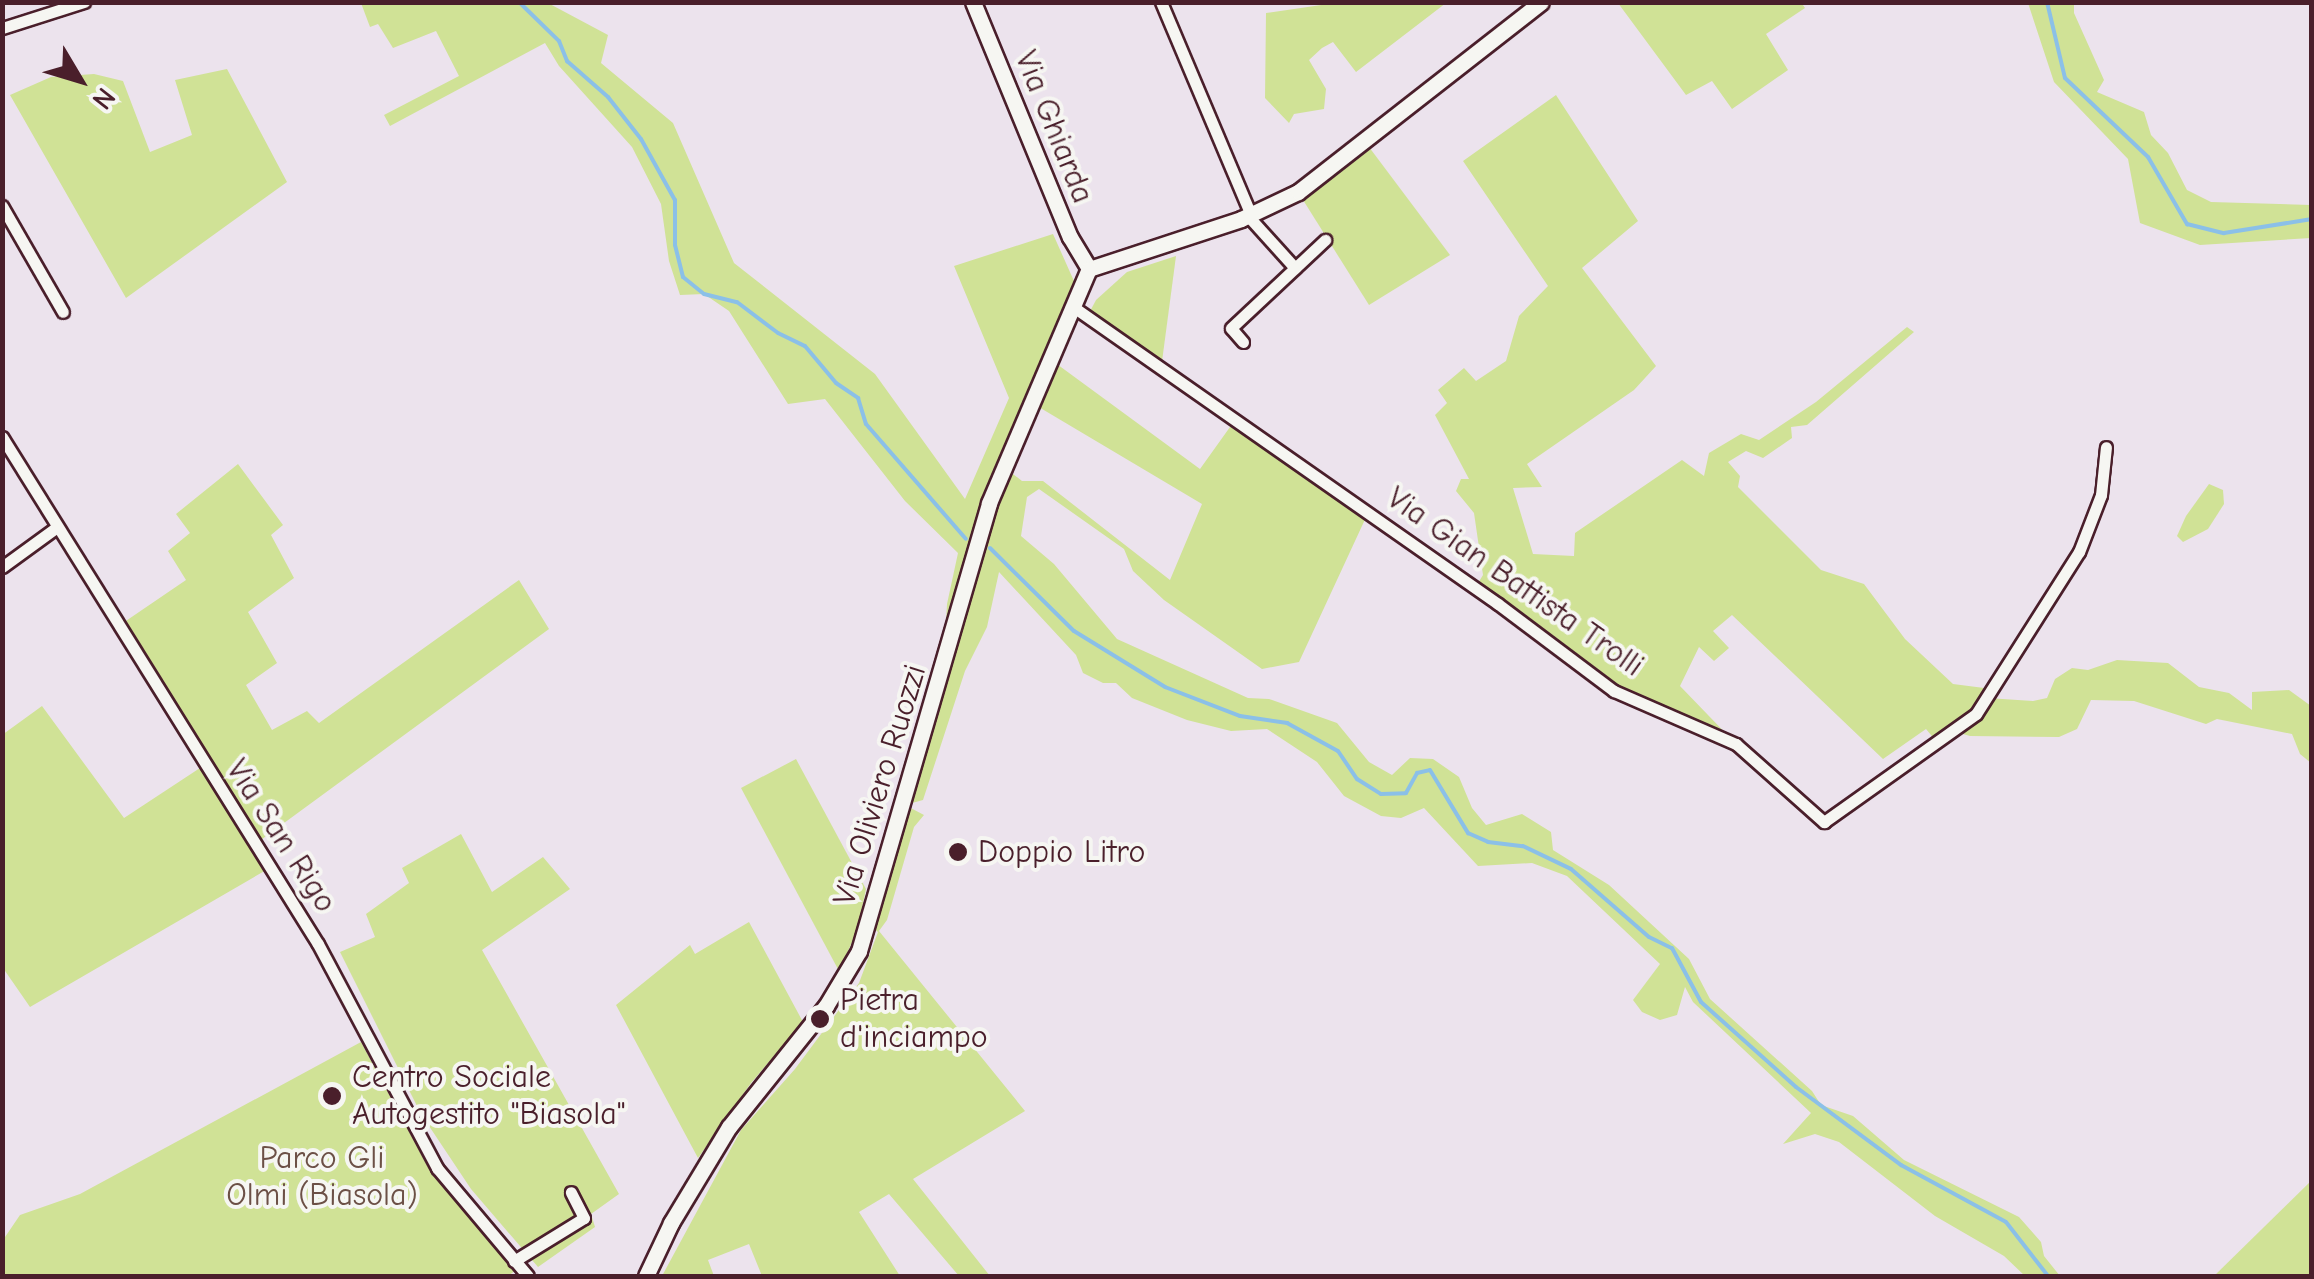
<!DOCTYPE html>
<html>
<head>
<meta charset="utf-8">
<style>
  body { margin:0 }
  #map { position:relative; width:2314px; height:1279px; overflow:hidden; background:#ece3ed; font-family:"Comic Neue",sans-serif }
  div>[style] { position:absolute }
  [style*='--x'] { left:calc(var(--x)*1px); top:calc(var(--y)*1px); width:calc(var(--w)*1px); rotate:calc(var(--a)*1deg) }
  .green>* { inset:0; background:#d0e296 }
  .stream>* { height:4px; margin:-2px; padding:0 2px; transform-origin:2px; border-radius:2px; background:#8bc0e8 }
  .roads { filter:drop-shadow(2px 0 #4a1f2b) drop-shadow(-2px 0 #4a1f2b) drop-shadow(0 2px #4a1f2b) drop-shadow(0 -2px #4a1f2b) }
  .street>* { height:11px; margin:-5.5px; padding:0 5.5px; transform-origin:5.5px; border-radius:5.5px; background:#f6f6f2 }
  .secondary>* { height:15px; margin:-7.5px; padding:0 7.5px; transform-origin:7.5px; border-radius:7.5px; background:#f6f6f2 }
  .dots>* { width:28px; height:28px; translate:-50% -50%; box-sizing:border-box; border:5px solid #f6f6f2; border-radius:50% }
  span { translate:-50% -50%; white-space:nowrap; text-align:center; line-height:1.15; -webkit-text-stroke:8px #f6f6f2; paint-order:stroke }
  .street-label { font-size:32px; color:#4a1f2b }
  .poi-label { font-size:32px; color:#4a1f2b }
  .left { translate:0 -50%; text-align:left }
  .park-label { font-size:32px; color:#6c5046 }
  .frame { position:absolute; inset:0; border:5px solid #4a1f2b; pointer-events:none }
  .north { position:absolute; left:30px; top:30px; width:100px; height:100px; -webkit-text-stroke:8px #f6f6f2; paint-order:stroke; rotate:128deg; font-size:28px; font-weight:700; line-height:40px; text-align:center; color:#4a1f2b }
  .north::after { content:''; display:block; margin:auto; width:35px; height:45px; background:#4a1f2b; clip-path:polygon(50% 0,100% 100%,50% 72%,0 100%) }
</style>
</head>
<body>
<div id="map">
  <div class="green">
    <div style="clip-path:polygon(1801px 2px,1805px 8px,1766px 34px,1788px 70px,1732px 109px,1712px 81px,1686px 95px,1618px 3px)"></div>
    <div style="clip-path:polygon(evenodd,361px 3px,548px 3px,608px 35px,601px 63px,673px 123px,734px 263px,875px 374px,965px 499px,1009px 398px,954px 266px,1053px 234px,1078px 290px,1050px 359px,1200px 469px,1235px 420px,1368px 513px,1299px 662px,1262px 669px,1164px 600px,1133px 571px,1124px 549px,1039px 489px,1027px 497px,1021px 536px,1054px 564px,1117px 639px,1248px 698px,1269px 699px,1337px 723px,1369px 762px,1392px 775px,1410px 758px,1433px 759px,1459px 777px,1472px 808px,1486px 825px,1522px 814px,1551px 832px,1553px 850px,1609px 885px,1689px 959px,1710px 999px,1812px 1091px,1821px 1105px,1853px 1116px,1904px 1160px,2019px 1217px,2041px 1242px,2044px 1256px,2060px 1276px,2025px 1276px,2004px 1256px,1935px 1216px,1839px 1142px,1815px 1134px,1783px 1144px,1811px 1113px,1693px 1002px,1685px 987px,1677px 1015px,1660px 1020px,1642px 1012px,1633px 1000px,1660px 964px,1567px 876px,1532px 863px,1478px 866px,1424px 808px,1401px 818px,1381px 816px,1344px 796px,1317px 762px,1267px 729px,1231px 731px,1187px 720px,1132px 698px,1116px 683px,1103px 683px,1083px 673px,1076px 655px,999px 572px,987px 627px,965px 671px,923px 800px,905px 805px,924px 815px,914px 827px,887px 920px,879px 931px,1025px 1111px,913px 1179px,990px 1276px,959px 1276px,889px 1194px,859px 1212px,900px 1276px,762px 1276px,749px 1244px,708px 1260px,714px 1276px,662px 1276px,741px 1130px,795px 1069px,859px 983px,878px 932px,867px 923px,944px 659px,947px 604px,958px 553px,905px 501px,825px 399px,788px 404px,729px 311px,704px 294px,680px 295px,669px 261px,661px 204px,632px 147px,559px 66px,545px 43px,390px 126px,384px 115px,459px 76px,436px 31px,393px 48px,378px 24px,370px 27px,361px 3px,1032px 403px,1202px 504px,1170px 580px,1043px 481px,1022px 481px,1004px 467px,1032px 403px)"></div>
    <div style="clip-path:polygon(1335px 3px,1446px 3px,1356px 72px,1333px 42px,1322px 48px,1309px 60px,1326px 89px,1324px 109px,1294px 114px,1289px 123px,1265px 98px,1266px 13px)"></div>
    <div style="clip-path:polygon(2028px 3px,2074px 3px,2074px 13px,2104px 80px,2097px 92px,2144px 112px,2151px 135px,2168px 153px,2187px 190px,2211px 202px,2311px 205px,2311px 238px,2200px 245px,2140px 223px,2128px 159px,2054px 82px)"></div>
    <div style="clip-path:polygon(227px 69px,287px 182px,126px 298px,10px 95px,51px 77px,94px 74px,123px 81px,150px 152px,192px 135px,175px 80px)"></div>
    <div style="clip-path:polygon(1556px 95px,1638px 221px,1582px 268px,1656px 366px,1634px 390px,1527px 464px,1542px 487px,1513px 488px,1533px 554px,1574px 556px,1575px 533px,1682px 460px,1704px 476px,1709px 453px,1741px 434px,1759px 440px,1816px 402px,1907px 327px,1914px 332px,1807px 425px,1791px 427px,1792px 438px,1763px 458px,1746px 451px,1728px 462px,1740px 476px,1738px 487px,1821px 570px,1864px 584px,1905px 639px,1953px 684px,1992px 689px,1987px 698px,2033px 701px,2047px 698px,2055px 679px,2072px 668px,2088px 670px,2117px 660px,2168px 663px,2199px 687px,2229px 693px,2252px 710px,2252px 692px,2289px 690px,2311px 706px,2311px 763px,2300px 754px,2292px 734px,2217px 719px,2206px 724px,2134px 701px,2091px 700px,2077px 729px,2059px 737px,1970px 736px,1956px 732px,1936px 741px,1926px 729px,1883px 759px,1732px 615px,1713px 631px,1729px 648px,1714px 661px,1699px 647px,1680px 686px,1736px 744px,1614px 691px,1475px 588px,1483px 575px,1474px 513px,1456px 491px,1461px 479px,1469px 479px,1435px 415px,1447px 403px,1438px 390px,1464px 368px,1476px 381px,1506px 361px,1519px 316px,1548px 286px,1463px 161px)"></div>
    <div style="clip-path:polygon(1366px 143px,1450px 255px,1369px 305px,1298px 192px)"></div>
    <div style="clip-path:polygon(1176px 256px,1161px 369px,1087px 317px,1096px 300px,1127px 272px)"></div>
    <div style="clip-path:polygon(238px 464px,283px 525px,271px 535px,294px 578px,248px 612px,277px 663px,246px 685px,272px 730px,307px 711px,319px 723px,519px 580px,549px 629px,254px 845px,268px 869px,30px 1007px,3px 968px,2px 735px,42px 706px,124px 818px,203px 766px,117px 627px,186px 580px,168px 551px,190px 533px,176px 514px)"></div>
    <div style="clip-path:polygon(2209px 484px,2223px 490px,2224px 504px,2208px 529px,2183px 542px,2177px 536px,2186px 516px)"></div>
    <div style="clip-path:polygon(796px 759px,866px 889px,857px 931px,839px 971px,741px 788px)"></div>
    <div style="clip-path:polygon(461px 834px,492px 892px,543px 857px,570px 889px,482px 950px,619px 1194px,591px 1214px,595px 1227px,538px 1267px,471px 1189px,421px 1114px,340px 952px,375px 937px,366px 914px,409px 883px,402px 868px)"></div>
    <div style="clip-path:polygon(749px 922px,803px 1022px,751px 1083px,698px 1158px,616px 1005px,690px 945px,695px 954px)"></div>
    <div style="clip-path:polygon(361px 1042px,428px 1167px,435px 1164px,520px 1267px,508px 1276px,3px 1276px,3px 1240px,20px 1215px,80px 1194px)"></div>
    <div style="clip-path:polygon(2311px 1181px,2311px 1276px,2214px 1276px)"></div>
  </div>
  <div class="stream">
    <div style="--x:519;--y:2;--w:56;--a:44.3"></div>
    <div style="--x:559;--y:41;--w:22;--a:68"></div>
    <div style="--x:567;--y:61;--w:55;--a:41.3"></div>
    <div style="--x:608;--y:97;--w:53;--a:51.8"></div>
    <div style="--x:641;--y:139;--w:70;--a:60.9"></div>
    <div style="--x:675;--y:200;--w:45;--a:90"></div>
    <div style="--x:675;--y:245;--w:33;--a:76"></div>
    <div style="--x:683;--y:277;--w:27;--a:39"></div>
    <div style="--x:704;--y:294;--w:34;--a:14"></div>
    <div style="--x:737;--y:302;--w:51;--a:37.1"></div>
    <div style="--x:778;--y:333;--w:30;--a:26"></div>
    <div style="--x:805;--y:346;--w:48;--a:50"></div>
    <div style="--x:836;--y:383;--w:27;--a:34"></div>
    <div style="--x:858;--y:398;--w:27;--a:73"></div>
    <div style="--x:866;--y:424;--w:152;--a:49"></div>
    <div style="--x:2047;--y:2;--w:78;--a:76.7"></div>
    <div style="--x:2065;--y:78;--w:115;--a:43.6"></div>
    <div style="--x:2148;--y:157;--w:78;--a:59.8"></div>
    <div style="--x:2187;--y:224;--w:38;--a:14"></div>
    <div style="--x:2224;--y:233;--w:89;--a:-9"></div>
    <div style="--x:990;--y:548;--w:118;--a:44.7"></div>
    <div style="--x:1074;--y:631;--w:107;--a:31.6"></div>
    <div style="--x:1165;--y:687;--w:80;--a:21.1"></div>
    <div style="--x:1240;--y:716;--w:48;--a:8.5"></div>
    <div style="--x:1287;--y:723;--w:58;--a:28.8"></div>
    <div style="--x:1338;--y:751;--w:34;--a:56"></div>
    <div style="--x:1357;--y:779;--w:28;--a:32"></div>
    <div style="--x:1381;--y:794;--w:25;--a:-2"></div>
    <div style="--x:1406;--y:793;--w:23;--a:-61"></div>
    <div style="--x:1417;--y:773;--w:13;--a:-13"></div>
    <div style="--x:1430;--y:770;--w:74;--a:58.9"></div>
    <div style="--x:1468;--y:833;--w:22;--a:24"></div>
    <div style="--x:1488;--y:842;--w:35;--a:7"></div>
    <div style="--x:1523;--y:846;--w:53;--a:25.6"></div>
    <div style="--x:1571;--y:869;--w:103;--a:41.1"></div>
    <div style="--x:1649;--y:937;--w:25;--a:26"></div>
    <div style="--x:1672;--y:948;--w:61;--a:61.8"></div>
    <div style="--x:1701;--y:1002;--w:127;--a:41.8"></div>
    <div style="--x:1796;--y:1087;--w:131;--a:36.6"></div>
    <div style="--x:1901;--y:1165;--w:119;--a:28.5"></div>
    <div style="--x:2006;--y:1222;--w:68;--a:52.1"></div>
  </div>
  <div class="roads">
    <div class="street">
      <div style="--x:1161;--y:2;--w:231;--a:67.1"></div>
      <div style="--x:2;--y:28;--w:86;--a:-17.6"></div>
      <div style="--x:2;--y:206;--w:122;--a:60.1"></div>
      <div style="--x:1248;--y:216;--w:70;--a:47.9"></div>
      <div style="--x:1072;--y:306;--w:520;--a:34.97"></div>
      <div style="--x:1498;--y:604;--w:145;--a:36.9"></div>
      <div style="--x:1614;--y:691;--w:133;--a:23.5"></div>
      <div style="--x:1736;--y:744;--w:118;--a:41.6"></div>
      <div style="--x:1824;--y:822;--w:186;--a:-35.4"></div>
      <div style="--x:1976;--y:714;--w:192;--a:-57.6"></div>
      <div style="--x:2079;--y:552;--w:61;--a:-68.9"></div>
      <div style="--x:2101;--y:495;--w:48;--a:-84.1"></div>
      <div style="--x:1243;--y:342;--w:18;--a:-131"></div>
      <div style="--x:1231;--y:328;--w:129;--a:-43.1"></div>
      <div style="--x:2;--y:437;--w:597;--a:58.07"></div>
      <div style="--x:318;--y:944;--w:254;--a:62"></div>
      <div style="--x:437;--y:1168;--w:141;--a:49.9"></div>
      <div style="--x:2;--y:567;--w:68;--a:-36"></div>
      <div style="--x:514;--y:1261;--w:82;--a:-31.6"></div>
      <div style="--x:584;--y:1218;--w:29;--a:-117"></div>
    </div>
    <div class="secondary">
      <div style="--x:973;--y:2;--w:254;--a:67.6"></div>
      <div style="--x:1070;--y:237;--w:37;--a:59"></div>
      <div style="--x:1089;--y:269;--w:160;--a:-18.2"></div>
      <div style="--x:1241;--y:219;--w:63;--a:-25.3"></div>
      <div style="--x:1298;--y:192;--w:308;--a:-38"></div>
      <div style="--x:646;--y:1276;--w:59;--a:-64.7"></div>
      <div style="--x:671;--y:1223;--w:112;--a:-58.9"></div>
      <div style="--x:729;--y:1127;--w:155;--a:-51.3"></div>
      <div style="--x:826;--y:1006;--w:64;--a:-59"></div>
      <div style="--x:859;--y:951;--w:466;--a:-73.8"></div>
      <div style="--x:989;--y:503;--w:254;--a:-66.9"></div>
    </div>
  </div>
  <div class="dots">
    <div style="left:958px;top:852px;background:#4a1f2b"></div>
    <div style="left:820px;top:1019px;background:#4a1f2b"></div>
    <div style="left:332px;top:1096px;background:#4a1f2b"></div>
  </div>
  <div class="street-label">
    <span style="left:1054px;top:127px;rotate:68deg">Via Ghiarda</span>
    <span style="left:1515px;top:582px;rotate:35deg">Via Gian Battista Trolli</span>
    <span style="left:880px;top:785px;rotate:-73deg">Via Oliviero Ruozzi</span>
    <span style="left:281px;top:836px;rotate:57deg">Via San Rigo</span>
  </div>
  <div class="poi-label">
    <span class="left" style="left:978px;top:852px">Doppio Litro</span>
    <span class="left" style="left:840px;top:1019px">Pietra<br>d'inciampo</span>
    <span class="left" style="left:352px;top:1096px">Centro Sociale<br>Autogestito "Biasola"</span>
  </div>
  <div class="park-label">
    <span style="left:322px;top:1177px">Parco Gli<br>Olmi (Biasola)</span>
  </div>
  <div class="frame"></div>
  <div class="north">N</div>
</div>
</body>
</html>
